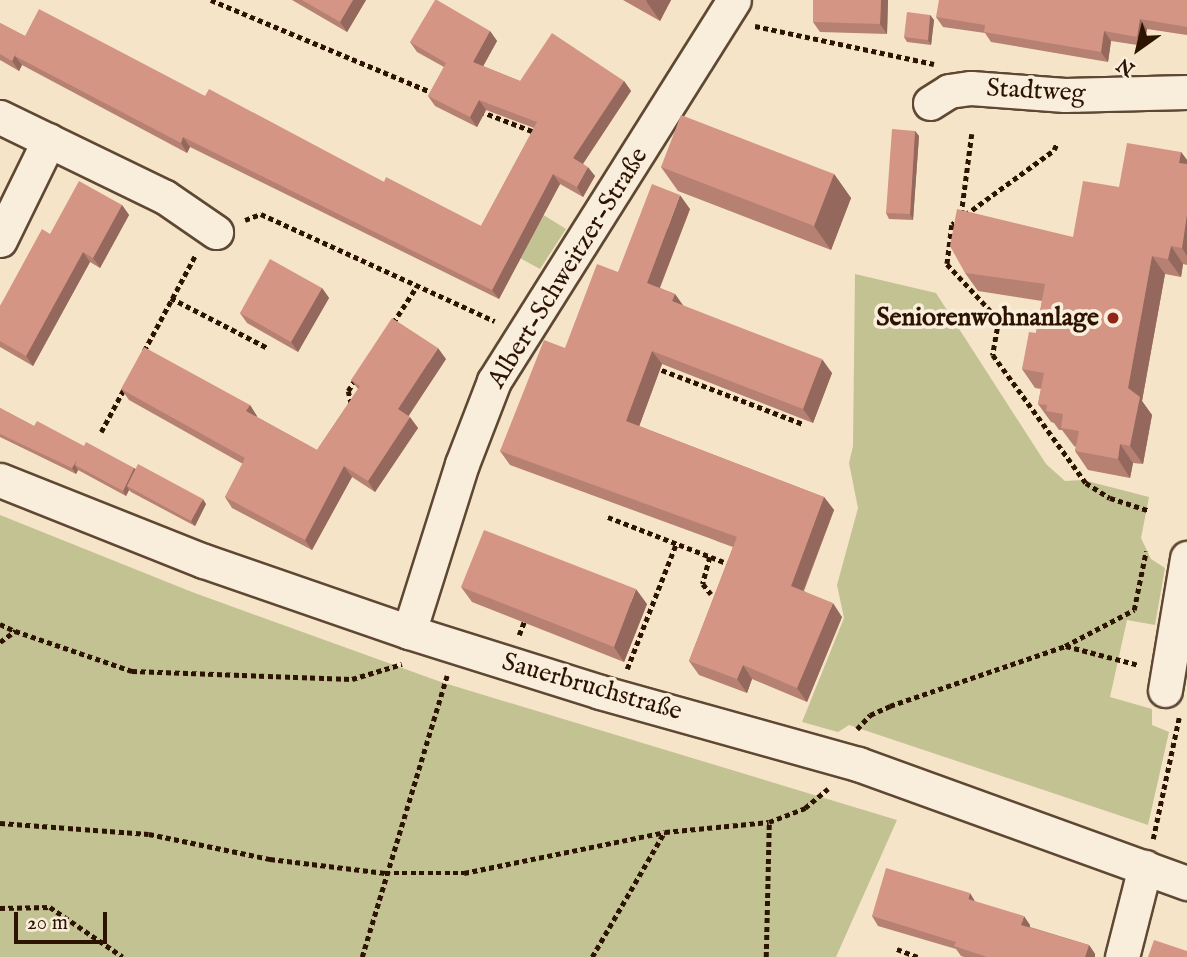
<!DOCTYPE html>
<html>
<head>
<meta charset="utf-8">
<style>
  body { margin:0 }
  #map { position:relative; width:1187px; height:957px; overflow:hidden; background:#f6e4c8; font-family:"IM FELL English",serif }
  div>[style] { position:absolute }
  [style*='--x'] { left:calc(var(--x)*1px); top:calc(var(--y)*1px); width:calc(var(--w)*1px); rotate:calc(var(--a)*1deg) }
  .green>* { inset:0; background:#c2c292 }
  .path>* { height:4.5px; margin-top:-2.25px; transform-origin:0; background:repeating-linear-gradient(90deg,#2d1401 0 5px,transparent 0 8.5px) }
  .roads { filter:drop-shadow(2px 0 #5f4833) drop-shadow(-2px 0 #5f4833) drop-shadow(0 2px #5f4833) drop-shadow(0 -2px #5f4833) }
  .minor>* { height:33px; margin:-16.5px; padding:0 16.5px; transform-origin:16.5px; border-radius:16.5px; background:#f9eddb }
  .wall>* { inset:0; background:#b68072 }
  .shaded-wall>* { inset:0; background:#94685d }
  .building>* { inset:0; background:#d49585 }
  .dots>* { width:19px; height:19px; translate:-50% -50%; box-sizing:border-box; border:4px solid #f9eddb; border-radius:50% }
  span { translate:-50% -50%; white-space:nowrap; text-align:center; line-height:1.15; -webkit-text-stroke:7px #f9eddb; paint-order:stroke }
  .street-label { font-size:26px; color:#2d1401 }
  .poi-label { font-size:26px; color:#2d1401; font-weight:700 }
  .right { translate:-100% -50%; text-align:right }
  .north { position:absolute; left:1103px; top:14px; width:70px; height:70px; -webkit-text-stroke:5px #f9eddb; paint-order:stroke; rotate:214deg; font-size:19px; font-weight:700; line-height:28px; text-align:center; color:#2d1401 }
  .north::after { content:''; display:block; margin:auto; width:24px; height:32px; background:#2d1401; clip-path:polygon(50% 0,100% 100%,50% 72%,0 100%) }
  .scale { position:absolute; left:14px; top:912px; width:93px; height:32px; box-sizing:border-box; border:4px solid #2d1401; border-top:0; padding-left:9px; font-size:21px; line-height:24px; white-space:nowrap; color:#2d1401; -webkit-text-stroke:5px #f9eddb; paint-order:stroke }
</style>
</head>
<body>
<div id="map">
  <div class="green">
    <div style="clip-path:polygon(542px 214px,566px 229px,540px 269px,518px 257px)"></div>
    <div style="clip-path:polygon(855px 274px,936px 293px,1046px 464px,1065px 481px,1083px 480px,1149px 497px,1141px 538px,1151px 559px,1165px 568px,1155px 625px,1127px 620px,1110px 697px,1152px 709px,1152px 725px,1169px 732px,1148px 825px,849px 725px,838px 732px,802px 722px,844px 618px,837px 585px,858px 508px,849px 463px,853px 446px)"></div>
    <div style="clip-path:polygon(0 515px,192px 592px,441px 682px,897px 820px,836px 957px,0 957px)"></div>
  </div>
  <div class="path">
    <div style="--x:211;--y:0;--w:244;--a:22.7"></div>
    <div style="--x:755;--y:26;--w:183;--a:12"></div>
    <div style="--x:480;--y:111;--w:61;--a:21.1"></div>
    <div style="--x:972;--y:134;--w:85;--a:97.5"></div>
    <div style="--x:961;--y:218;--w:11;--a:142"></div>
    <div style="--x:952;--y:225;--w:39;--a:97"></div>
    <div style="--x:947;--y:264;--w:76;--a:47.1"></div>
    <div style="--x:999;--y:320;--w:36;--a:100"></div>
    <div style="--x:993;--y:355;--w:158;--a:54"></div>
    <div style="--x:1086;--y:483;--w:28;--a:32"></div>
    <div style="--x:1110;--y:498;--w:42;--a:18"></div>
    <div style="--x:965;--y:215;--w:110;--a:-36.1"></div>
    <div style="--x:1054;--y:150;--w:8;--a:-67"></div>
    <div style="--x:245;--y:220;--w:17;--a:-21"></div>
    <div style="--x:261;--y:214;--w:257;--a:24.6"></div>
    <div style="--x:171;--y:298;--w:109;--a:27.3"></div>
    <div style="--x:393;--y:323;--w:44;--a:-57"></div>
    <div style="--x:144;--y:351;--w:110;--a:-61.8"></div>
    <div style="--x:654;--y:367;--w:160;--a:20.9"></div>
    <div style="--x:351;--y:404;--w:13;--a:-103"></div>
    <div style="--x:348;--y:391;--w:13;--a:-58"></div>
    <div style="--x:101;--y:432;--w:51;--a:-61.9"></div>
    <div style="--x:608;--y:517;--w:133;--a:21.2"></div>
    <div style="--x:710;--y:557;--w:28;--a:105"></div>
    <div style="--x:703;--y:584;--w:13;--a:51"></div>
    <div style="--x:0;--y:624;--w:17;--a:25"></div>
    <div style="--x:519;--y:635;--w:14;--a:-69"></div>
    <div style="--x:0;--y:642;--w:19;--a:-36"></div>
    <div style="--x:15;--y:631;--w:124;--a:18.9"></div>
    <div style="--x:132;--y:671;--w:220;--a:2.1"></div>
    <div style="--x:352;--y:679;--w:52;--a:-16.7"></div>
    <div style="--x:1066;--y:646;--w:75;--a:14.6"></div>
    <div style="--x:627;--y:669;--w:134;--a:-68.6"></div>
    <div style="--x:857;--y:729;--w:19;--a:-47"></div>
    <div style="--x:870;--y:715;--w:22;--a:-24"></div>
    <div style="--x:890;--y:706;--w:185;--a:-18.9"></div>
    <div style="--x:1065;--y:646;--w:78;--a:-27.6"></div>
    <div style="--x:1134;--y:610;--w:60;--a:-78.5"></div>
    <div style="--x:0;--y:823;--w:149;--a:4.2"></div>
    <div style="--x:149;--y:834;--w:124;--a:11.7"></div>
    <div style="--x:270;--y:859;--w:116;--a:6.9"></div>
    <div style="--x:385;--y:873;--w:79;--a:0"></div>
    <div style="--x:464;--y:873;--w:205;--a:-11.5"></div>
    <div style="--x:665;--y:832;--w:104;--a:-5.5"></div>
    <div style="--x:769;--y:822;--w:39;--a:-21"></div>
    <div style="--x:805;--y:808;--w:30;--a:-40"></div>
    <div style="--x:1153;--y:839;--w:124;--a:-77.9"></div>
    <div style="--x:0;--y:908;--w:50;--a:-1.1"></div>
    <div style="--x:50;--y:907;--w:88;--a:34.4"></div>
    <div style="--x:897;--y:949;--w:22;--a:21"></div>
    <div style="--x:362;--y:957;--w:294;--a:-73.2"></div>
    <div style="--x:592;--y:957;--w:143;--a:-59.9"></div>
    <div style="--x:766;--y:957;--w:135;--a:-88.7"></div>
  </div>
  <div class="roads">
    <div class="minor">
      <div style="--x:930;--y:103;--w:22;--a:-32"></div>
      <div style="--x:949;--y:91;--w:22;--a:-8"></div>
      <div style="--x:971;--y:88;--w:94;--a:4.3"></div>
      <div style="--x:1065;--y:95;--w:122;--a:-1.4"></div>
      <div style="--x:0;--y:117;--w:183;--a:25.9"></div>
      <div style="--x:165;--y:197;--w:62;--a:34.5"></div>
      <div style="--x:0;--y:240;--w:111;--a:-63.9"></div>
      <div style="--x:0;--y:480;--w:219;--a:21.7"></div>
      <div style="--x:204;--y:561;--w:217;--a:19.1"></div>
      <div style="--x:409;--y:632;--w:200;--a:17.4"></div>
      <div style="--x:600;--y:692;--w:268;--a:15.6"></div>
      <div style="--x:858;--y:764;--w:350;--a:19.9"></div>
      <div style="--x:409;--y:632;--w:176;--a:-72.5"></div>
      <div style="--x:462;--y:464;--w:89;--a:-68.9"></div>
      <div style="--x:494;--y:381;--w:450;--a:-57.8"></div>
      <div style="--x:1165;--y:690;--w:134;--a:-80.5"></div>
      <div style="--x:1122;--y:957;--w:93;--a:-75.7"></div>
    </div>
  </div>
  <div class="wall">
    <div style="clip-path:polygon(292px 0,366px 0,347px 32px)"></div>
    <div style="clip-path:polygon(623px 0,671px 0,660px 21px)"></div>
    <div style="clip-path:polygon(813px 0,888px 0,887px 34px,820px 32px,813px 22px)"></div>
    <div style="clip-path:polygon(1187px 0,1187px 35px,1147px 29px,1144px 46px,1111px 41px,1108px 62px,991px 42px,985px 33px,943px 27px,936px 17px)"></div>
    <div style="clip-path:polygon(930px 15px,934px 20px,931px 45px,907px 42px,904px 37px)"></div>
    <div style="clip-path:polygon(0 23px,25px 36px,205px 96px,384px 182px,481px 226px,534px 128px,486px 110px,477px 127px,435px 106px,428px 96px,444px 67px,417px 52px,410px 42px,490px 31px,497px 41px,483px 66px,520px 81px,624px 81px,631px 91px,583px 164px,595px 176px,583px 197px,560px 184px,499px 299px,190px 147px,187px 153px,22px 65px,19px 71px,0 60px)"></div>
    <div style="clip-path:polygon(915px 131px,919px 136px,913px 220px,889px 219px,886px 213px)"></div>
    <div style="clip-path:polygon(1181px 152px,1187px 160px,1187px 265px,1183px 264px,1181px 277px,1165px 274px,1142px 401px,1152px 415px,1143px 464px,1133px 463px,1130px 478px,1088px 470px,1075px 451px,1076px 447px,1074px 446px,1062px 430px,1059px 430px,1054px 423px,1051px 422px,1038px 404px,1041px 389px,1035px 388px,1022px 369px,1036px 333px,1042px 301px,978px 291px,965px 273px,1073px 237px,1119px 187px)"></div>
    <div style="clip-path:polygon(661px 167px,834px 174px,851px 198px,831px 250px,678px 191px)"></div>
    <div style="clip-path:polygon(122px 205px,129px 215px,100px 268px,90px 262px,33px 366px,0 347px,0 306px,50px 234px)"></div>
    <div style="clip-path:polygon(690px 209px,660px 288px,675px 294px,683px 306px,832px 373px,813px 423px,662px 364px,639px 426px,824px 497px,834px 510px,804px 591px,842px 617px,807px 702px,752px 679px,747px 693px,699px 675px,689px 661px,733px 547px,510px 465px,500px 451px,565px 348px,618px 272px)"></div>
    <div style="clip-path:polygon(322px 288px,329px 298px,298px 352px,247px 323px,240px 313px)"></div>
    <div style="clip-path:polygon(446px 359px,408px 416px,418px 428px,375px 492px,352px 477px,312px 550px,232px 508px,225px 497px,243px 464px,129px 400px,121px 389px,250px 405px,257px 417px,317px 450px,358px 389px,351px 380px)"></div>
    <div style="clip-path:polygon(0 408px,34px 426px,134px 468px,206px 504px,195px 526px,131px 492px,129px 490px,126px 496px,78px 470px,76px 474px,0 437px)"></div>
    <div style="clip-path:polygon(461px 587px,647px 604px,624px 662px,472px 602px)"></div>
    <div style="clip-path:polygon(976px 902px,1030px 925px,1030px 927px,1089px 945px,1095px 954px,1095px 957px,964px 957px,961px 956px,956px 949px,878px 926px,872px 916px)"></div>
  </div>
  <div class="shaded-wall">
    <div style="clip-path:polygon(353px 0,366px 0,347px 32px,340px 22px)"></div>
    <div style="clip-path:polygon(647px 0,671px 0,660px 21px,646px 1px)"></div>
    <div style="clip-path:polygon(881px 0,888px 0,887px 34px,880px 24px)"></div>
    <div style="clip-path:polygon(930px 15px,934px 20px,931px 45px,928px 40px)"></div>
    <div style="clip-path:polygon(1140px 19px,1147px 29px,1144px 46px,1137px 37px)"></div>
    <div style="clip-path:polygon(490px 31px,497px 41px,480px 72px,473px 62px)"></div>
    <div style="clip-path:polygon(1104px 31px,1111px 41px,1108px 62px,1101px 52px)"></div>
    <div style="clip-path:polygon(18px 49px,15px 56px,22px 65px,19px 71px,12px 61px)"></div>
    <div style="clip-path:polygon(624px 81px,631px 91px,580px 168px,573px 158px)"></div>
    <div style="clip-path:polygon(479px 100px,486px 110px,477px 127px,470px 117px)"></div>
    <div style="clip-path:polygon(915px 131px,919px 136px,913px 220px,910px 214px)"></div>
    <div style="clip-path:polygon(183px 137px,190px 147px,187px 153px,181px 143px)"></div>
    <div style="clip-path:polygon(1181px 152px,1187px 160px,1187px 174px,1179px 163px)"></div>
    <div style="clip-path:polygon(588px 167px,595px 176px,583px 197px,577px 187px)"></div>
    <div style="clip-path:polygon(553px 174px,560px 184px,499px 299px,492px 290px)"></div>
    <div style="clip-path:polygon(834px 174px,851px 198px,831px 250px,814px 226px)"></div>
    <div style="clip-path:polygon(680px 195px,690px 209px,656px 297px,647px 283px)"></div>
    <div style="clip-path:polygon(122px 205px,129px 215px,100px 268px,93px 258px)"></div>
    <div style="clip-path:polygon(1187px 214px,1187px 256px,1182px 248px)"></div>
    <div style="clip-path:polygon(1171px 246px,1183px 264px,1181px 277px,1168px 259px)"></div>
    <div style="clip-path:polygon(83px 252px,90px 262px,33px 366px,26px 356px)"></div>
    <div style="clip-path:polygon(1152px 256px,1165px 274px,1142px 401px,1152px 415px,1143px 464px,1130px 446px,1128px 388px)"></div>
    <div style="clip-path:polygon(322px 288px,329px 298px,298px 352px,291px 342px)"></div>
    <div style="clip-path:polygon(675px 294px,685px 308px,672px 301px)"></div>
    <div style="clip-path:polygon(438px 348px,446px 359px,406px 420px,398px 409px)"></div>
    <div style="clip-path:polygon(652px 351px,662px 364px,636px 435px,626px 421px)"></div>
    <div style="clip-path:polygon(822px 359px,832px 373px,813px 423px,803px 409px)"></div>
    <div style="clip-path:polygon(250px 405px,257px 416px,254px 422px,246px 411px)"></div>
    <div style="clip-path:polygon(410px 417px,418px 428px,375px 492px,368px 481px)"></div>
    <div style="clip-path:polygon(1120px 444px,1133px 463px,1130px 478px,1118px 459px)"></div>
    <div style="clip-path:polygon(77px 460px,75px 465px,78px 470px,76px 474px,72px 468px)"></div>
    <div style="clip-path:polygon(344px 466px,352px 477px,312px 550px,305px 540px)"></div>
    <div style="clip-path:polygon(134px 468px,138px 473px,127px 486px,129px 490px,126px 496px,123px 491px)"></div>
    <div style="clip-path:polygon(824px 497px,834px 510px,800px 599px,791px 586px)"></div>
    <div style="clip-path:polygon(203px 499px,206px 504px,195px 526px,191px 521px)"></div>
    <div style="clip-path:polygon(636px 589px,647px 604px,624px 662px,614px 647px)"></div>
    <div style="clip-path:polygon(833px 603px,842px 617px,807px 702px,797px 688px)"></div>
    <div style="clip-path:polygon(743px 665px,752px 679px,747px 693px,737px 679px)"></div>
    <div style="clip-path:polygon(970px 893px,976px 903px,968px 899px)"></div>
    <div style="clip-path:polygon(1024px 916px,1030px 925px,1028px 934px,1021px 925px)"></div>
    <div style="clip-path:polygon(1089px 945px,1095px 954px,1095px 957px,1085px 957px)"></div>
  </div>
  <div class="building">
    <div style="clip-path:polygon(302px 0,353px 0,340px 22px)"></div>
    <div style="clip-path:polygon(435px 0,437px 0,490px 31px,473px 62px,520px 81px,552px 33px,624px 81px,573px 158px,588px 167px,577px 187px,553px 174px,492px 290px,183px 137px,181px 143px,15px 56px,18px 49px,12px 61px,0 54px,0 23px,25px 36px,39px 9px,205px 96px,209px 89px,384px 182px,386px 177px,481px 226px,537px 122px,479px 100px,470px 117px,428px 96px,446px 63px,410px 42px)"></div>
    <div style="clip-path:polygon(813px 0,881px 0,880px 24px,813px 22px)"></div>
    <div style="clip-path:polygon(939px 0,1187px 0,1187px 27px,1140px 19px,1137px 37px,1104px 31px,1101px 52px,984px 32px,985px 25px,936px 17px)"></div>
    <div style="clip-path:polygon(907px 12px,930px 15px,928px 40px,904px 37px)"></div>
    <div style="clip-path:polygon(681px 115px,834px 174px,814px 226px,661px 167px)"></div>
    <div style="clip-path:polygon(892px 129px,915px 131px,910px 214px,886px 213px)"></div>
    <div style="clip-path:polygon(1127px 143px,1181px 152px,1179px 163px,1187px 164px,1187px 214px,1182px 248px,1171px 246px,1168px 259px,1152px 256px,1128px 388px,1140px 397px,1130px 446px,1120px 444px,1118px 459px,1075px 451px,1079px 431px,1061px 428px,1063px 414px,1046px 411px,1047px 405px,1038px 404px,1044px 373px,1022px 369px,1029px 332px,1036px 333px,1045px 284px,965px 273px,950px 246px,957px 209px,1073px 237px,1083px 181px,1119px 187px)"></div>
    <div style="clip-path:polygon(79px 181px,122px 205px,93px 258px,83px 252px,26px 356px,0 341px,0 306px,42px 229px,50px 234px)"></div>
    <div style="clip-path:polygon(652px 184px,680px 195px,647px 283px,675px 294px,672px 301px,822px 359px,803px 409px,652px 351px,626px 421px,824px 497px,791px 586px,833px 603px,797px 688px,743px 665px,737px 679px,689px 661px,737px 537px,500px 451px,544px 340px,565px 348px,597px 264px,618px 272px)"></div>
    <div style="clip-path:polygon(270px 259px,322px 288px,291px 342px,240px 313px)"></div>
    <div style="clip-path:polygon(392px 318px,438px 348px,398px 409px,410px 417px,368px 481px,344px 466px,305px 540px,225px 497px,245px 458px,121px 389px,144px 347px,250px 405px,246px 411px,317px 450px,360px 386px,351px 380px)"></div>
    <div style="clip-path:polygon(0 408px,34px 426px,37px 421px,84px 446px,86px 442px,134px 468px,123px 491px,75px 465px,77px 460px,72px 468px,0 434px)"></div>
    <div style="clip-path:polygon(138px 464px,203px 499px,191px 521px,127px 486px)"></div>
    <div style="clip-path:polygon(484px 530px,636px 589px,614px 647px,461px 587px)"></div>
    <div style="clip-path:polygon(886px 868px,970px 893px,968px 899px,1024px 916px,1021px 925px,1089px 945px,1085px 957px,987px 957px,954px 946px,956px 942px,872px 916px)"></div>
    <div style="clip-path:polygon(1154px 940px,1187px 951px,1187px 957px,1148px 957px)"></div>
  </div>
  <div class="dots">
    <div style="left:1113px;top:318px;background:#8f2418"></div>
  </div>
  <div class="street-label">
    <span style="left:1036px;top:91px;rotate:3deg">Stadtweg</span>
    <span style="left:568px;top:268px;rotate:-58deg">Albert-Schweitzer-Straße</span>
    <span style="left:592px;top:687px;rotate:16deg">Sauerbruchstraße</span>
  </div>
  <div class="poi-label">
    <span class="right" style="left:1099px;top:318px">Seniorenwohnanlage</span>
  </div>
  <div class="north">N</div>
  <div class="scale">20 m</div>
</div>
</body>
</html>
